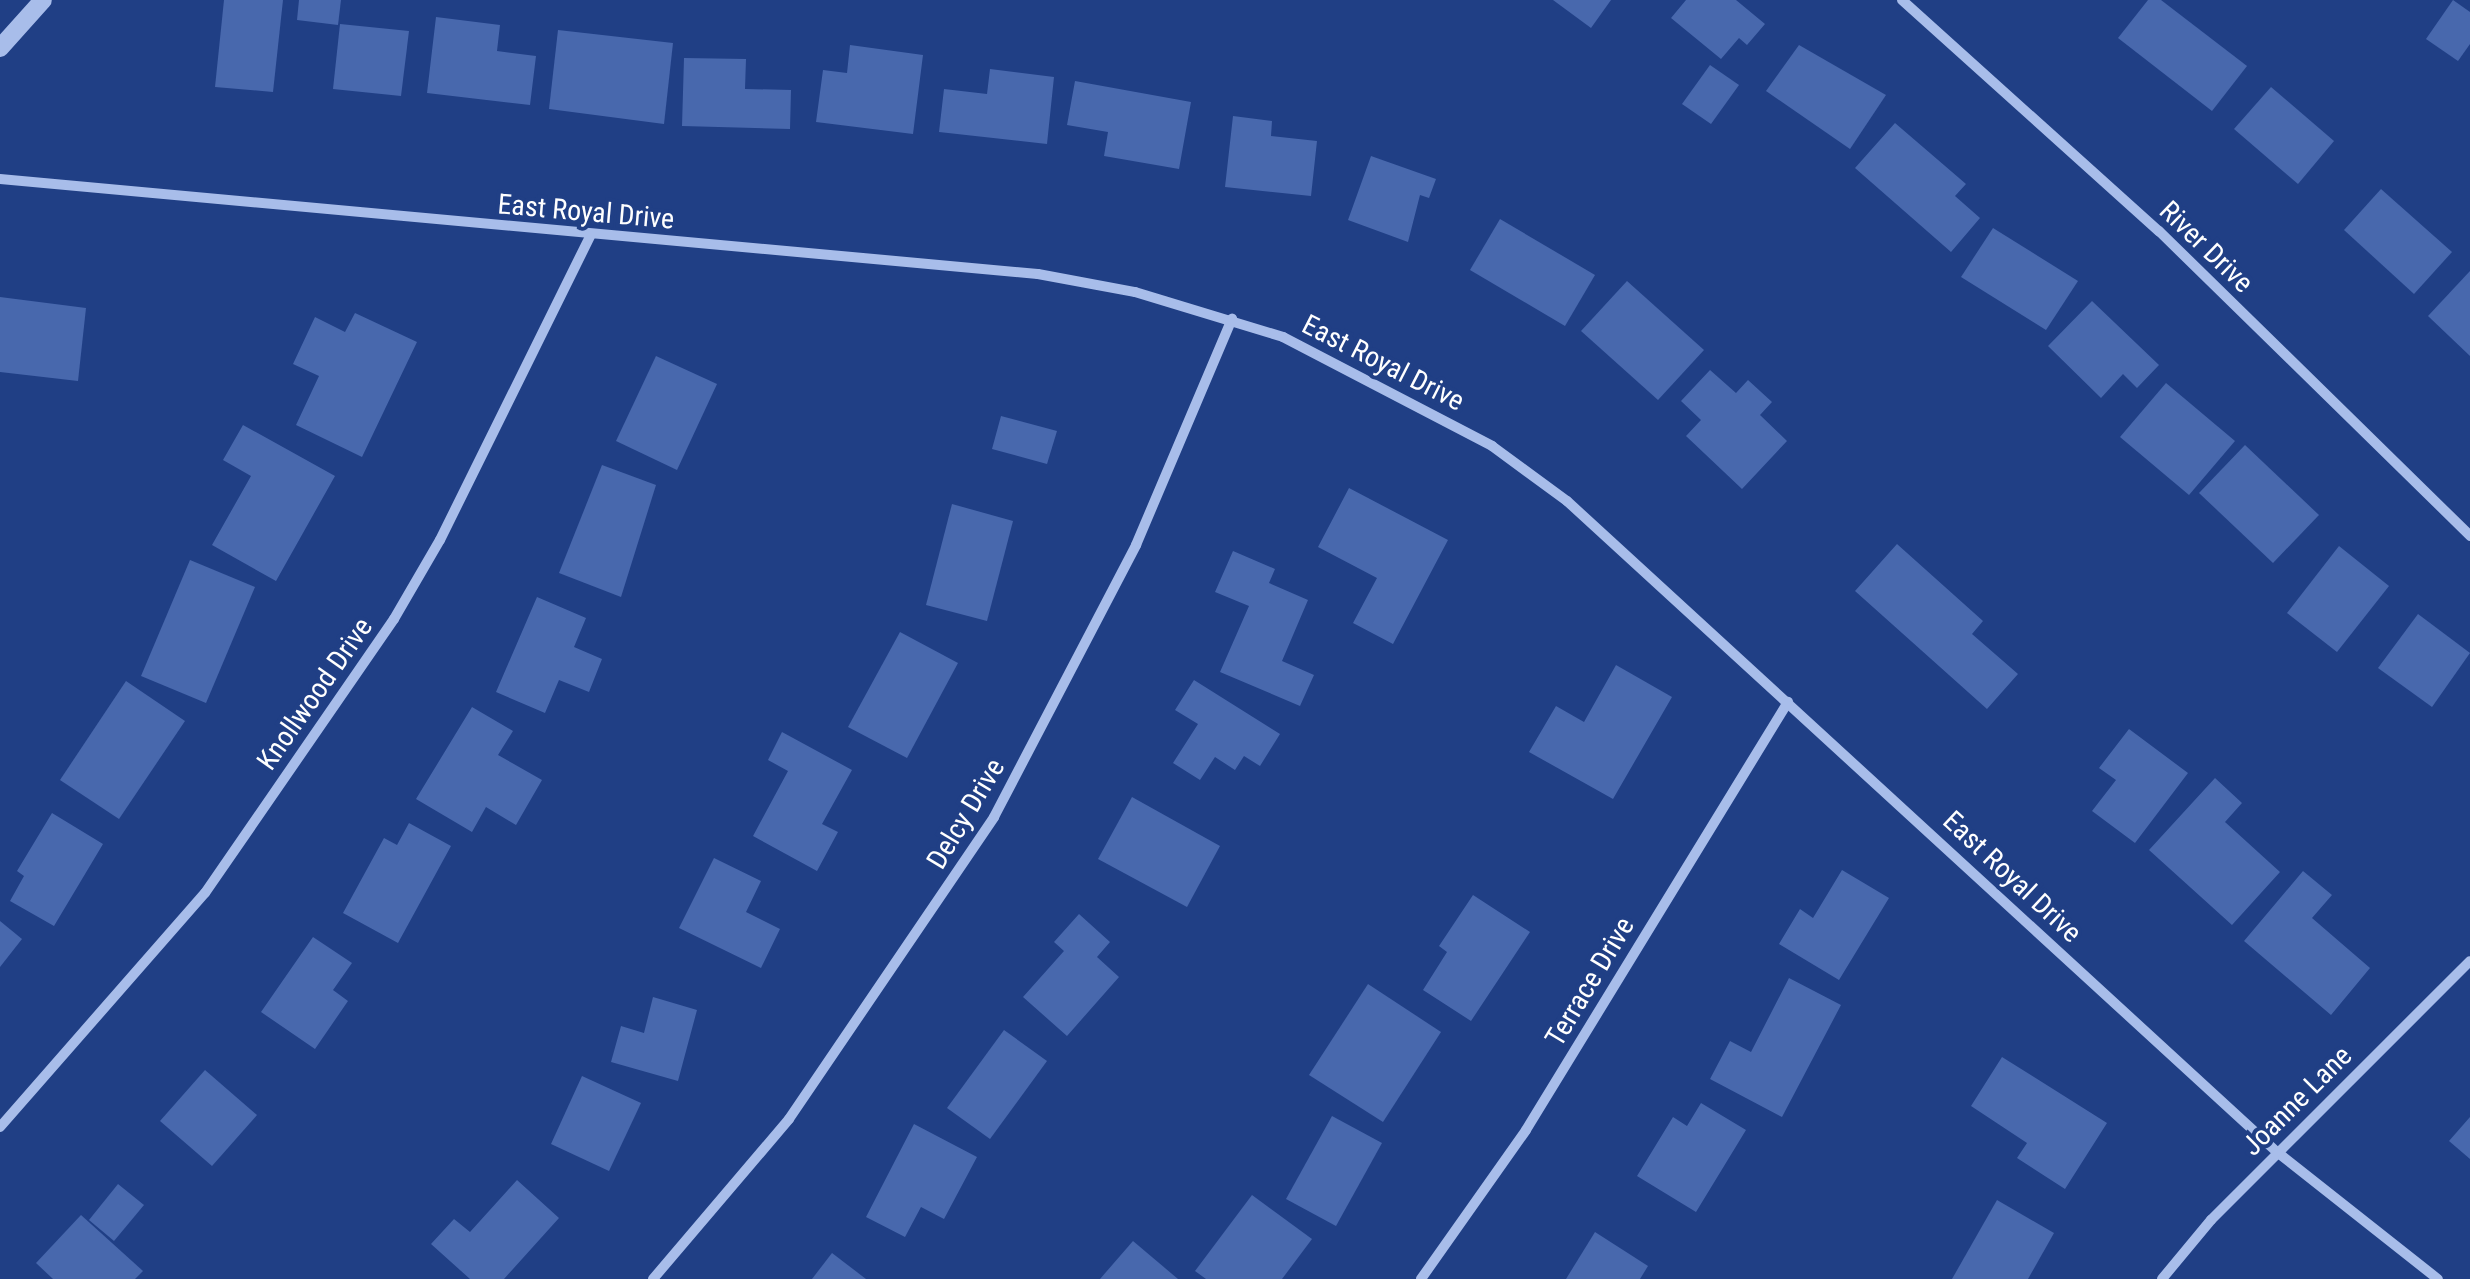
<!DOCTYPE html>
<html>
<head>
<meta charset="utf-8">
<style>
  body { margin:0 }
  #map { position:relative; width:2470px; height:1279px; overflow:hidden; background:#203f85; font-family:"Roboto Condensed",sans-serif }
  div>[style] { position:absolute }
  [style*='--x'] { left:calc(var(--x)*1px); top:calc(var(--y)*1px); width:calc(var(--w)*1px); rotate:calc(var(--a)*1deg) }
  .building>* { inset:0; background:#4868ad }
  .minor>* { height:10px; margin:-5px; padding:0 5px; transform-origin:5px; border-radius:5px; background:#a8bdea }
  .tertiary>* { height:18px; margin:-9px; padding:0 9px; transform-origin:9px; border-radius:9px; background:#a8bdea }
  span { translate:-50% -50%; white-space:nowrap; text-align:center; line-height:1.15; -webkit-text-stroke:8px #203f85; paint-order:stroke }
  .street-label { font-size:28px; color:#fff }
</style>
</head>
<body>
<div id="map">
  <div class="building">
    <div style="clip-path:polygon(224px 0,283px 0,273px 92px,215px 87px)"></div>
    <div style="clip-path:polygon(299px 0,341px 0,338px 25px,297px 20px)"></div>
    <div style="clip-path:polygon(1553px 0,1611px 0,1591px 28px)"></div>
    <div style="clip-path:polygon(1686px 0,1736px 0,1765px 24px,1747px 45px,1739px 38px,1721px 59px,1671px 18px)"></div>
    <div style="clip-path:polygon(2148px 0,2161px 0,2247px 66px,2212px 111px,2118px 38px)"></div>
    <div style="clip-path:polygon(2453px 0,2470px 12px,2470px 44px,2458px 61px,2426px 39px)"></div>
    <div style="clip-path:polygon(436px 17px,500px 25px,497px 51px,536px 56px,530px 105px,427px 93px)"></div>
    <div style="clip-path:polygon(340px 24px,409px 31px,401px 96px,333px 89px)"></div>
    <div style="clip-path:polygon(558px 30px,673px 43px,664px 124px,549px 109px)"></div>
    <div style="clip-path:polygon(850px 45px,923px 55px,913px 134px,816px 122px,823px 70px,847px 73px)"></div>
    <div style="clip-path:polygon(1799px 45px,1886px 95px,1850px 149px,1766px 91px)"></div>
    <div style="clip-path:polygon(684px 58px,746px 59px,745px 89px,791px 90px,790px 129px,682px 126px)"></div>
    <div style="clip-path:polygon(1710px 65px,1739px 85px,1711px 124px,1682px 104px)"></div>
    <div style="clip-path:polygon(990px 69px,1054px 77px,1047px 144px,939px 132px,944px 89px,987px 94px)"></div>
    <div style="clip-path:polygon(1075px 81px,1191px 102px,1179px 169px,1104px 156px,1108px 132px,1067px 125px)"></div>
    <div style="clip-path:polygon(2271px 87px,2334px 141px,2298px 184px,2234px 129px)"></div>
    <div style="clip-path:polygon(1233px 116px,1272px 121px,1271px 136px,1317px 141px,1311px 196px,1225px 187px)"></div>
    <div style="clip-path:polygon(1895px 123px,1966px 184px,1955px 196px,1980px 218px,1951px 252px,1855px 168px)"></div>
    <div style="clip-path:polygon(1371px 156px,1436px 179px,1429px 198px,1420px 195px,1408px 242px,1348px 220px)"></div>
    <div style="clip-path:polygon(2381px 189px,2452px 252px,2414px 294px,2344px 230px)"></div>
    <div style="clip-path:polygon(1500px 219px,1595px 275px,1565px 326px,1470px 270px)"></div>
    <div style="clip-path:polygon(1993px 228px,2078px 281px,2046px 330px,1961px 277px)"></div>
    <div style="clip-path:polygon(2470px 271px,2470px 356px,2428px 316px)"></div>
    <div style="clip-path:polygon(1627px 281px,1704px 350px,1658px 400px,1581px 331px)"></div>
    <div style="clip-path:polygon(0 297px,86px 308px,78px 381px,0 372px)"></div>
    <div style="clip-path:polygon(2092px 301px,2159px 365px,2137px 388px,2123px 374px,2101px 398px,2048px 346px)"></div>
    <div style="clip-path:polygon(355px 313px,417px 342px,362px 457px,296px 425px,319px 376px,293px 364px,315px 317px,345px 332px)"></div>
    <div style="clip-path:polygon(656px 356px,717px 384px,677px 470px,616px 441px)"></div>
    <div style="clip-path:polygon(1710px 370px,1736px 393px,1748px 380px,1772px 402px,1760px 415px,1787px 441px,1742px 489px,1686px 436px,1701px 420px,1681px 401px)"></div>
    <div style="clip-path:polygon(2166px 383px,2235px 441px,2189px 495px,2120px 437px)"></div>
    <div style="clip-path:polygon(1001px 416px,1057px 431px,1047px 464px,992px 449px)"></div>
    <div style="clip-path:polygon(243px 425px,335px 476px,276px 581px,212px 545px,251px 476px,223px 460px)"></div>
    <div style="clip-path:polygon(2245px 445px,2319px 515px,2273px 563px,2199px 493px)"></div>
    <div style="clip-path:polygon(602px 465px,656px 485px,621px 597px,559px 573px)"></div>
    <div style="clip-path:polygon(1349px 488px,1448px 540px,1393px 644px,1353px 623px,1377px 578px,1318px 547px)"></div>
    <div style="clip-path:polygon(952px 504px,1013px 521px,987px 621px,926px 605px)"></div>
    <div style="clip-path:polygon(1897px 544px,1983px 621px,1972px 634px,2018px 674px,1987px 709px,1855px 591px)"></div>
    <div style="clip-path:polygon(2339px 546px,2389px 586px,2337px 652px,2287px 613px)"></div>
    <div style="clip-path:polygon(1233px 551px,1275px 569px,1269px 583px,1308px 600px,1282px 661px,1314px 675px,1300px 706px,1220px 672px,1249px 606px,1215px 592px)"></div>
    <div style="clip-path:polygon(190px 560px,255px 587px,206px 703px,141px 676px)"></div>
    <div style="clip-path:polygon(537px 597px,586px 618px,574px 647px,602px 659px,589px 692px,559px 680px,545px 713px,496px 692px)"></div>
    <div style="clip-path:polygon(2418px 614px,2470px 653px,2432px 707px,2378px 668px)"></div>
    <div style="clip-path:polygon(900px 632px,958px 663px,907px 758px,848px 727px)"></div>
    <div style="clip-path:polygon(1616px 665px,1672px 697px,1613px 799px,1529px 752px,1556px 706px,1584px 722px)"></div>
    <div style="clip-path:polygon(1194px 680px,1280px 734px,1260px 766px,1244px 756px,1235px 770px,1215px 757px,1200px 780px,1173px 763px,1198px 724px,1175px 710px)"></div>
    <div style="clip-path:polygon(126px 681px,185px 721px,119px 819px,60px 780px)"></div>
    <div style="clip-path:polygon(472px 707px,513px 731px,498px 755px,542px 780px,516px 825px,486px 807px,472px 832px,416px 799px)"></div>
    <div style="clip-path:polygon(2129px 729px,2188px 773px,2135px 843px,2092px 811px,2116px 780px,2099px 768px)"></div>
    <div style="clip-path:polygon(782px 732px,852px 770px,822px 824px,838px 832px,817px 871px,753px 836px,788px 771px,768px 760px)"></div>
    <div style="clip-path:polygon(2215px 778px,2242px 803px,2225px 822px,2280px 872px,2232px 925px,2149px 850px)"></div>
    <div style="clip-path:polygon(1132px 797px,1220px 846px,1187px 907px,1098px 859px)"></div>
    <div style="clip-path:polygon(52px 813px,103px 844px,54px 926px,10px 901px,24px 876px,17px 871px)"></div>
    <div style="clip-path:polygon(409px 823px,451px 846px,398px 943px,343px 913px,384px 838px,397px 845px)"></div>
    <div style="clip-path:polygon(714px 858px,761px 881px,746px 912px,780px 929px,761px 968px,679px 928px)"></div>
    <div style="clip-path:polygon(1842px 870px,1889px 898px,1839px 980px,1779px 944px,1800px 909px,1813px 918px)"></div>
    <div style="clip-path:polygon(2303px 871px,2332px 895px,2312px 918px,2370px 968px,2331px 1015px,2244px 941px)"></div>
    <div style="clip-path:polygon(1473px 895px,1530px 932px,1471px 1021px,1423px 990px,1447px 952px,1439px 946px)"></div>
    <div style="clip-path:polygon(1079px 914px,1110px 942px,1097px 957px,1119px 977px,1067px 1036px,1023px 997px,1064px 951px,1054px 942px)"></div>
    <div style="clip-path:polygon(0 921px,22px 939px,0 967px)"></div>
    <div style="clip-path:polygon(313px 937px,352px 963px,333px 990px,348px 1001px,315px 1049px,261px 1012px)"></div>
    <div style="clip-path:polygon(1789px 978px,1841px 1005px,1782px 1117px,1710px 1079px,1730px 1041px,1751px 1052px)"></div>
    <div style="clip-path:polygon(1368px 984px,1441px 1032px,1383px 1122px,1309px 1075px)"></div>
    <div style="clip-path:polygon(653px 997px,697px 1010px,678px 1081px,611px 1062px,621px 1026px,644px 1033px)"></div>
    <div style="clip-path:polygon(1004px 1030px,1047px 1061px,990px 1139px,947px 1108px)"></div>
    <div style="clip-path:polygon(2002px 1057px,2107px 1123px,2065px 1189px,2017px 1158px,2027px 1143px,1971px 1106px)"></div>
    <div style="clip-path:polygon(205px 1070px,257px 1115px,212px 1166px,160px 1121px)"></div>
    <div style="clip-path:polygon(582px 1076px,641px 1103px,609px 1171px,551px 1144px)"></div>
    <div style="clip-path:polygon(1701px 1103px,1746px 1130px,1696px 1212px,1637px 1176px,1673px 1117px,1687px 1126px)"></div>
    <div style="clip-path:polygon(1332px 1116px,1382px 1143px,1336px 1226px,1286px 1199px)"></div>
    <div style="clip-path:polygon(2470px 1117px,2470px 1159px,2449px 1141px)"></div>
    <div style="clip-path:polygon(914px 1124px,977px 1157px,944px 1219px,921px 1207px,905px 1237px,866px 1217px)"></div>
    <div style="clip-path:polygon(517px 1180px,559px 1218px,504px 1279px,470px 1279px,431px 1244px,454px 1219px,470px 1232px)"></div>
    <div style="clip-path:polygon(118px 1184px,144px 1205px,114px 1241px,89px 1220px)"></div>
    <div style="clip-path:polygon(1252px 1195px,1312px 1239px,1282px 1279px,1206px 1279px,1195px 1271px)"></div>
    <div style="clip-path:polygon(1997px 1200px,2054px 1233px,2028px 1279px,1952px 1279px)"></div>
    <div style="clip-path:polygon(81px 1215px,143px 1271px,135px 1279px,53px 1279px,36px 1263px)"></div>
    <div style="clip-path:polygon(1595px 1232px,1648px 1266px,1640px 1279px,1566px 1279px)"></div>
    <div style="clip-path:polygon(1133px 1241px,1178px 1279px,1100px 1279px)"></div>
    <div style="clip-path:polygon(832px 1253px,866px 1279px,812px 1279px)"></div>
  </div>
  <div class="minor">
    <div style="--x:1902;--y:0;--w:346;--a:42"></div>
    <div style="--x:2159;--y:231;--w:436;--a:44.4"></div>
    <div style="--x:0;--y:179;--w:1042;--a:5.23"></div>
    <div style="--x:1038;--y:274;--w:99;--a:10.5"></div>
    <div style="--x:1135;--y:292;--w:155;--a:16.9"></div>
    <div style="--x:1283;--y:337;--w:236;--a:27.5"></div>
    <div style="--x:1492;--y:446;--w:93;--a:36.3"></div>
    <div style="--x:1567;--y:501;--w:963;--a:42.52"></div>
    <div style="--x:2277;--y:1152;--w:205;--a:38.3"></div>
    <div style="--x:0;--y:1127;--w:311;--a:-48.8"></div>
    <div style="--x:205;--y:893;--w:333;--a:-55.4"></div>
    <div style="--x:394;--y:619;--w:91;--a:-59.8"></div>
    <div style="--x:440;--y:540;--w:339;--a:-63.7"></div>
    <div style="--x:653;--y:1279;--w:210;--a:-49.6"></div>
    <div style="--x:789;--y:1119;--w:365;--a:-55.8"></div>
    <div style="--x:994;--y:817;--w:307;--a:-62.4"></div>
    <div style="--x:1136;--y:545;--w:246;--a:-67"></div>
    <div style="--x:1421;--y:1279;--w:182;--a:-54.8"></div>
    <div style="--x:1526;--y:1130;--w:502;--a:-58.53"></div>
    <div style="--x:2162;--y:1279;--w:77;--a:-50.3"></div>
    <div style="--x:2211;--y:1220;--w:366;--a:-45"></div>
  </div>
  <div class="tertiary">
    <div style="--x:0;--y:48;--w:64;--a:-48.1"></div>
  </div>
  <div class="street-label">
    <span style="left:586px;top:212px;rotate:5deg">East Royal Drive</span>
    <span style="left:2206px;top:247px;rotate:44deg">River Drive</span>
    <span style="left:1383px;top:363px;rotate:27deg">East Royal Drive</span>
    <span style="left:315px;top:694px;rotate:-55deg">Knollwood Drive</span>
    <span style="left:966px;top:814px;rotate:-59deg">Delcy Drive</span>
    <span style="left:2012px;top:877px;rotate:43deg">East Royal Drive</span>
    <span style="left:1590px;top:982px;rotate:-59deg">Terrace Drive</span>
    <span style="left:2297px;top:1101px;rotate:-45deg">Joanne Lane</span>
  </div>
</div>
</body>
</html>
